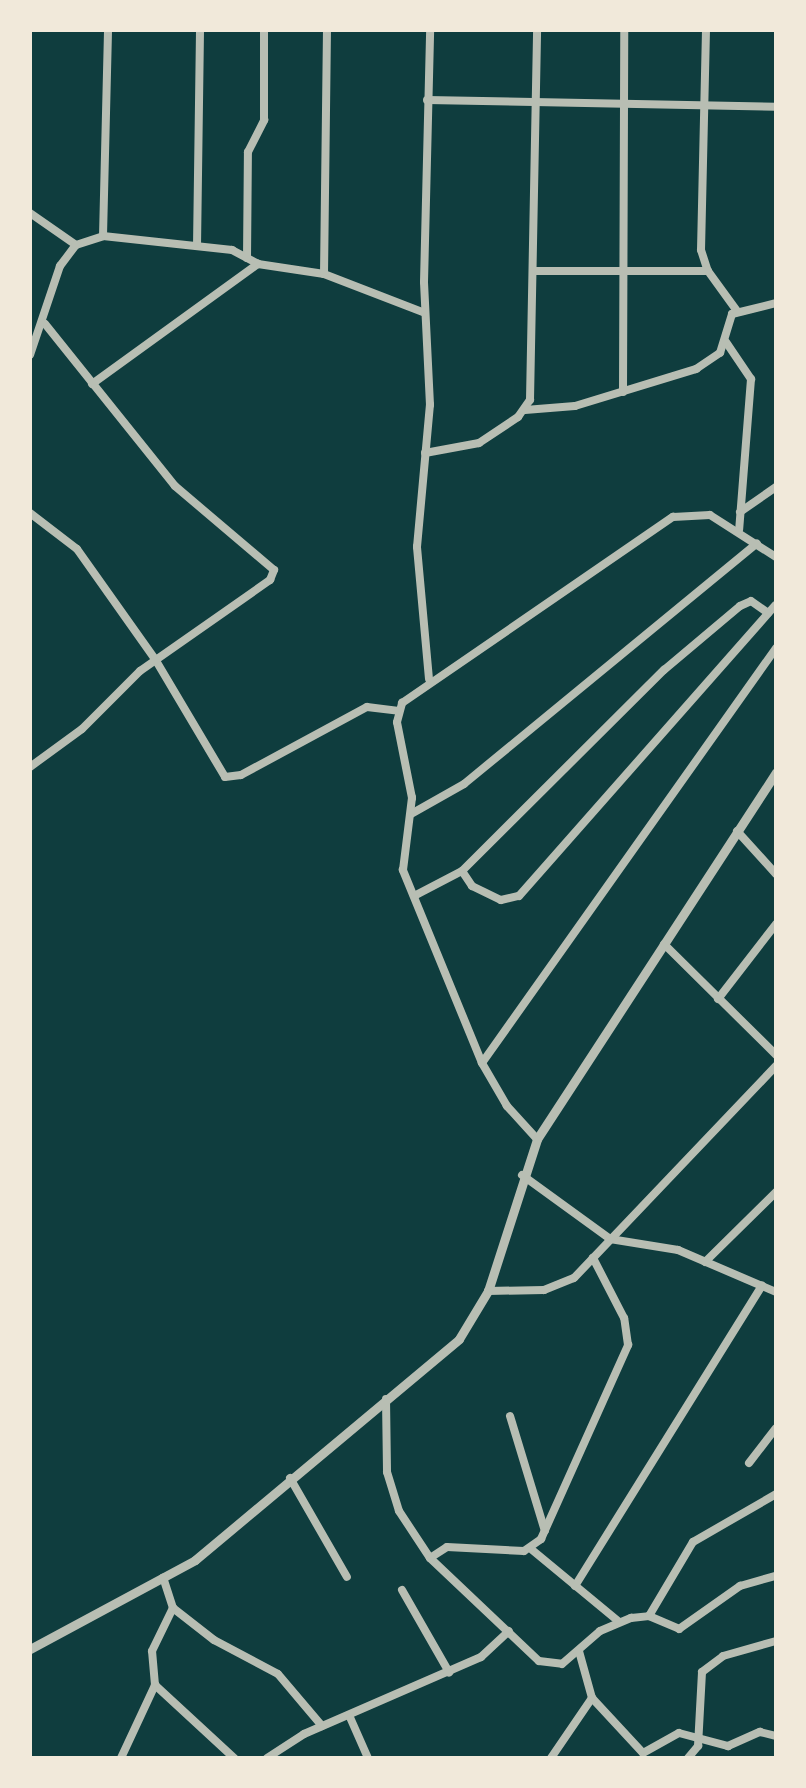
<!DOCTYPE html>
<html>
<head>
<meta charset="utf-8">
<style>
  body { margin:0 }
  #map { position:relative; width:806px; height:1788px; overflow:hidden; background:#0f3d3e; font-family:"Nunito Sans",sans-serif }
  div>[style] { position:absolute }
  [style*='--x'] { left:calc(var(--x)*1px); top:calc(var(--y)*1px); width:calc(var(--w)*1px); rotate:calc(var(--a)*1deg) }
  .minor>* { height:8px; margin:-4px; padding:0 4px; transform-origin:4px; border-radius:4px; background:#b8beb3 }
  .tertiary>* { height:9px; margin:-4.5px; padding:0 4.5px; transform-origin:4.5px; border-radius:4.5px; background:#b8beb3 }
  span { translate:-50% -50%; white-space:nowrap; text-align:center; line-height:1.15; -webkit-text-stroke:10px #f1e9da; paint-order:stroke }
  .frame { position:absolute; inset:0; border:32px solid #f1e9da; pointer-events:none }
</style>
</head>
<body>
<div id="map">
  <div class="minor">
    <div style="--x:706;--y:30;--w:220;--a:91.3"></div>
    <div style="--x:701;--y:250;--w:22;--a:72"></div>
    <div style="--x:708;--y:271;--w:49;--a:54.1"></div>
    <div style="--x:427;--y:100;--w:349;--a:1.1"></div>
    <div style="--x:30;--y:213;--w:56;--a:34.8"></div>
    <div style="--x:103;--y:236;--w:206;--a:-88.6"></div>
    <div style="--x:197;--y:246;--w:216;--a:-89.2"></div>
    <div style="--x:247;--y:258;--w:106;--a:-89.5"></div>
    <div style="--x:248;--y:152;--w:36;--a:-63"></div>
    <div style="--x:264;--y:120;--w:90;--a:-90"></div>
    <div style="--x:533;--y:271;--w:175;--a:0"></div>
    <div style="--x:324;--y:274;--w:244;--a:-89.3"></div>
    <div style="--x:726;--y:342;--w:45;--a:56"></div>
    <div style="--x:751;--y:379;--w:151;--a:94.5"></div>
    <div style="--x:30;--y:355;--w:94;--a:-71.4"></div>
    <div style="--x:60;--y:266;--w:26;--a:-53"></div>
    <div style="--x:76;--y:245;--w:28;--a:-18"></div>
    <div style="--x:103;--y:236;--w:130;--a:6.2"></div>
    <div style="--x:232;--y:250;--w:30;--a:28"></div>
    <div style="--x:258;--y:264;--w:67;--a:8.6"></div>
    <div style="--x:324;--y:274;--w:108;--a:21.1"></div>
    <div style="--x:92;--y:384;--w:205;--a:-35.9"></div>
    <div style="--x:623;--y:392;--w:362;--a:-89.8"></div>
    <div style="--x:525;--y:410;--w:50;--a:-4.6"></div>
    <div style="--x:575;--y:406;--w:127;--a:-17"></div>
    <div style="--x:696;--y:369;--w:29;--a:-34"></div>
    <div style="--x:720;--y:353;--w:41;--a:-72.9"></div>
    <div style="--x:732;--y:314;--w:45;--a:-14"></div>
    <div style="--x:425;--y:453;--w:55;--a:-10.5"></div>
    <div style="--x:479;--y:443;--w:47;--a:-33.7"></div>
    <div style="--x:518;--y:417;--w:21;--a:-55"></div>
    <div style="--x:530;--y:400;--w:370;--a:-88.9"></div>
    <div style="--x:740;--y:512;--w:44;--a:-34.8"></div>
    <div style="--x:30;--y:513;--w:59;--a:37.5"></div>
    <div style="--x:77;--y:549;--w:135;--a:54.7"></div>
    <div style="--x:155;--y:659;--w:137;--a:59.3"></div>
    <div style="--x:225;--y:777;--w:16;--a:-7"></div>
    <div style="--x:241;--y:775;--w:143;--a:-28.4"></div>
    <div style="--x:367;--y:707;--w:32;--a:7"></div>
    <div style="--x:429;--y:679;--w:133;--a:-95.2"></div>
    <div style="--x:417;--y:547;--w:143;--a:-84.8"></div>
    <div style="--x:430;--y:405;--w:123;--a:-92.8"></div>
    <div style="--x:424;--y:282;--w:252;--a:-88.6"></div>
    <div style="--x:30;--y:767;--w:64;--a:-36.2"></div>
    <div style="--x:82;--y:729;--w:82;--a:-45"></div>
    <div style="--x:140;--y:671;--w:159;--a:-35"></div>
    <div style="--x:270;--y:580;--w:11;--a:-68"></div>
    <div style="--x:274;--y:570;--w:130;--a:-139.7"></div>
    <div style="--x:175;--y:486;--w:208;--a:-128.7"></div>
    <div style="--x:411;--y:814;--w:61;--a:-29.5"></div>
    <div style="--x:464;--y:784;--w:379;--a:-39.4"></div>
    <div style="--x:737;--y:831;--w:58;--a:47.8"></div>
    <div style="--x:462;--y:871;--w:18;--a:56"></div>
    <div style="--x:472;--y:886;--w:32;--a:26"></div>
    <div style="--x:501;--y:900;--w:18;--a:-13"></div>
    <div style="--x:519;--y:896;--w:388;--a:-48.6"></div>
    <div style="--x:414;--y:896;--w:54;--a:-27.5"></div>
    <div style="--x:462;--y:871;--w:285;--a:-44.9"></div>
    <div style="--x:664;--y:670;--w:99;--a:-40.1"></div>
    <div style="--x:740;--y:606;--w:12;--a:-24"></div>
    <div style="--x:751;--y:601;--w:21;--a:35"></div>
    <div style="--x:664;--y:944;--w:158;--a:44.7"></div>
    <div style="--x:718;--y:999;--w:95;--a:-52.3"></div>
    <div style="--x:482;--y:1063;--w:509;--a:-54.68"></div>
    <div style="--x:537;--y:1139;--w:45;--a:-132.3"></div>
    <div style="--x:507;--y:1106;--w:50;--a:-120.2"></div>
    <div style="--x:482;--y:1063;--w:209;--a:-112.3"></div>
    <div style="--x:403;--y:870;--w:73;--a:-82.9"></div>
    <div style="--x:412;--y:798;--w:77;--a:-101.2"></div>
    <div style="--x:397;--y:722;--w:20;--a:-75"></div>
    <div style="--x:402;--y:703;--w:329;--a:-34.5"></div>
    <div style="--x:673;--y:517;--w:37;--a:-3"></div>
    <div style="--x:710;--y:515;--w:78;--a:32.5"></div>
    <div style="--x:522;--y:1175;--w:109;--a:36"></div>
    <div style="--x:610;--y:1239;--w:69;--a:9.2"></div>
    <div style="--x:678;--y:1250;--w:107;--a:23.2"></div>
    <div style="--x:705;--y:1262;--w:100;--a:-44.6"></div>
    <div style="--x:488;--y:1291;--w:56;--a:-1"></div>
    <div style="--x:544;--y:1290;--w:32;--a:-22"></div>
    <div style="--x:574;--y:1278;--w:293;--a:-46.4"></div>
    <div style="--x:386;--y:1399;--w:73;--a:89.2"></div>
    <div style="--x:387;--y:1472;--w:41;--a:72.9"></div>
    <div style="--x:399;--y:1511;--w:56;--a:56.6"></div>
    <div style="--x:430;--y:1558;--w:150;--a:43.4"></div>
    <div style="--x:539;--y:1661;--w:23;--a:7"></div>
    <div style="--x:562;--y:1664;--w:50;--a:-41"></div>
    <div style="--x:600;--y:1631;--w:34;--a:-23"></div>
    <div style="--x:631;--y:1618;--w:18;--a:-6"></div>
    <div style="--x:649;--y:1616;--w:33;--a:23"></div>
    <div style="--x:679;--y:1629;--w:75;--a:-35.2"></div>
    <div style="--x:740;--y:1586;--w:37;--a:-16"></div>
    <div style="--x:510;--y:1416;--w:120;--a:73.1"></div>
    <div style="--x:749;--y:1463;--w:44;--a:-52.4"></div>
    <div style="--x:290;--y:1478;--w:114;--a:60.1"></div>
    <div style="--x:531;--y:1549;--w:113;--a:39.6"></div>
    <div style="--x:430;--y:1558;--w:20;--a:-33"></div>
    <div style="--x:447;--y:1547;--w:77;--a:3"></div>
    <div style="--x:524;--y:1551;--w:21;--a:-35"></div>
    <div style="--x:541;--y:1539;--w:213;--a:-65.8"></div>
    <div style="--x:628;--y:1345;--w:27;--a:-98"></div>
    <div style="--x:624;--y:1318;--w:68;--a:-117.3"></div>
    <div style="--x:575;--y:1586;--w:354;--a:-58.1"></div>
    <div style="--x:402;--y:1590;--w:95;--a:60.2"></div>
    <div style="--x:173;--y:1608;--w:52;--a:38"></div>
    <div style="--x:214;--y:1640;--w:72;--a:28"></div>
    <div style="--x:278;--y:1674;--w:68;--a:49.8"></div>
    <div style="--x:649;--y:1616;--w:86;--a:-59.3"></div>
    <div style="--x:693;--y:1542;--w:96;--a:-30"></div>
    <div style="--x:155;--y:1685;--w:108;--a:42.7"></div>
    <div style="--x:592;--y:1698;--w:75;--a:47.2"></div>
    <div style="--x:643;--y:1753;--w:41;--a:-29.1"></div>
    <div style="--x:679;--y:1733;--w:51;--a:14.9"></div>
    <div style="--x:728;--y:1746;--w:35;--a:-24"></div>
    <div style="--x:760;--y:1732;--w:16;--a:14"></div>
    <div style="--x:349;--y:1715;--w:47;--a:66.2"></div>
    <div style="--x:121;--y:1758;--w:81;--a:-65"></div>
    <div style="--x:155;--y:1685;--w:34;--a:-95"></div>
    <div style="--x:152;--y:1651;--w:48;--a:-64"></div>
    <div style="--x:173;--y:1608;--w:32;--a:-108"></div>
    <div style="--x:267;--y:1758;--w:44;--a:-33"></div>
    <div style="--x:304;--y:1734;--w:193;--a:-23.5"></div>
    <div style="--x:481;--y:1657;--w:38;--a:-43"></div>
    <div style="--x:551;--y:1758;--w:73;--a:-55.7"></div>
    <div style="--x:592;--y:1698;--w:49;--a:-105.5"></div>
    <div style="--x:688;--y:1758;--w:16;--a:-50"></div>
    <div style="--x:698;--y:1746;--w:74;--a:-86.9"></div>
    <div style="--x:702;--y:1672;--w:26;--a:-37"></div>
    <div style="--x:723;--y:1656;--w:55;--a:-15.8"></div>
  </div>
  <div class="tertiary">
    <div style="--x:30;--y:1649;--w:187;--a:-28.3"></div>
    <div style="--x:195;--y:1560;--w:344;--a:-39.9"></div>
    <div style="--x:459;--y:1339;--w:56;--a:-58.9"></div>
    <div style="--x:488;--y:1291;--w:160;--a:-72.1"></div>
    <div style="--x:537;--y:1139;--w:438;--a:-56.9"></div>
  </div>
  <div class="frame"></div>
</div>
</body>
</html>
